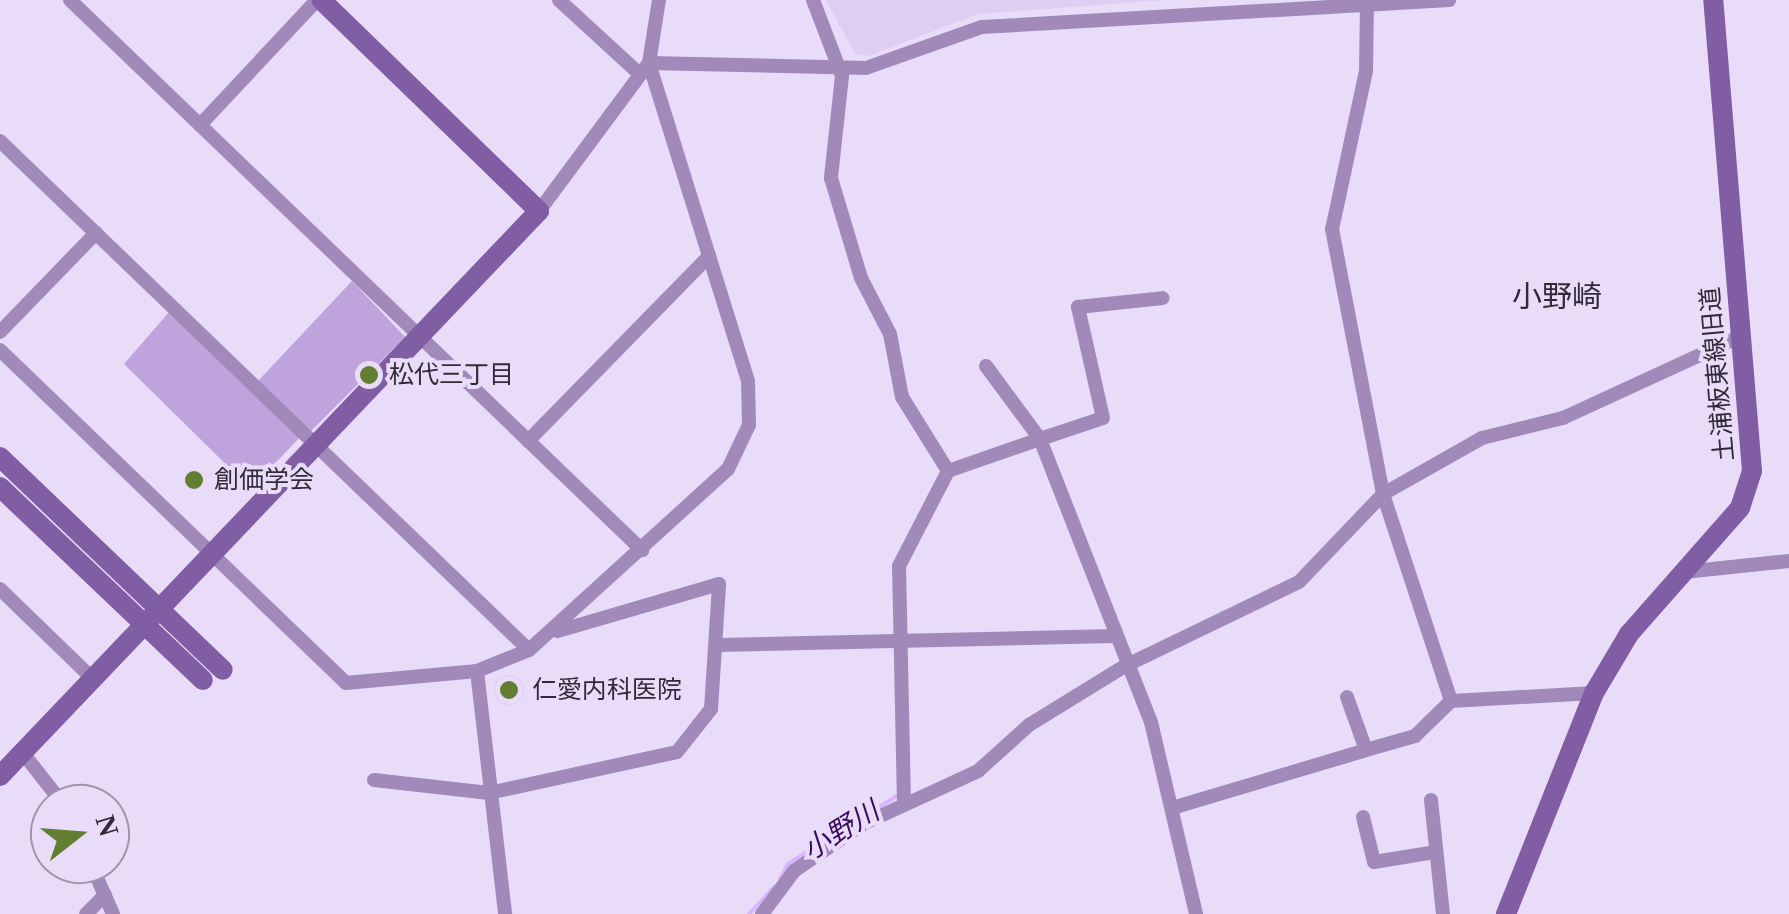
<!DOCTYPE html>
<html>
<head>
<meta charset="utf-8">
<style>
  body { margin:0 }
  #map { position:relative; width:1789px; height:914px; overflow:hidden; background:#e9dcf9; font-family:"Times New Roman","Noto Sans JP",serif }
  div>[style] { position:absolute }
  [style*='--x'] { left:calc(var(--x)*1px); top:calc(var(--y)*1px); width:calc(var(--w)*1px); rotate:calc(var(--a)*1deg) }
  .built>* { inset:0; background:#decef2 }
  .round { border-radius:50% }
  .green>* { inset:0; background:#bea3dc }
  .stream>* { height:4px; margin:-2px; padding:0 2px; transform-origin:2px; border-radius:2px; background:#d8b5fe }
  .street>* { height:14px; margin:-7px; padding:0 7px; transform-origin:7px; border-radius:7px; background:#a18aba }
  .secondary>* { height:20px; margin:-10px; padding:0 10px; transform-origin:10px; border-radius:10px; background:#815da4 }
  .dots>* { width:28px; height:28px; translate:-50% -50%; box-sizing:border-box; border:5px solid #e9dcf9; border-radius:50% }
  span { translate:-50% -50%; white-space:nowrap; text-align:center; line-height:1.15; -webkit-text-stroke:8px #e9dcf9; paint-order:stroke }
  .street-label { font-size:25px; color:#302b36 }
  .poi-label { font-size:25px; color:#302b36 }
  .left { translate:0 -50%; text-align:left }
  .water-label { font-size:28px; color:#3d0a5f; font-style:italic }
  .quarter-label { font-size:30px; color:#302b36 }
  .north { position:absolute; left:30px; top:784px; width:100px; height:100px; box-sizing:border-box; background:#e9dcf9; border:2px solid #9f95ab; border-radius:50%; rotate:73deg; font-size:28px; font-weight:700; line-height:40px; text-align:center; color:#302b36 }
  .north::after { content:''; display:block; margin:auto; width:35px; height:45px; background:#637e32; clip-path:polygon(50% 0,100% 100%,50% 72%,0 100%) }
</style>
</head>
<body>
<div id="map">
  <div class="built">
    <div style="clip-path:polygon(826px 0,1165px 0,978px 14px,868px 56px,855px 54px)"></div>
    <div class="round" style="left:494px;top:675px;width:30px;height:30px"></div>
  </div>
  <div class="green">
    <div style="clip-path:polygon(352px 281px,405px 337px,311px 431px,258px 381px)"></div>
    <div style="clip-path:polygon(170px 311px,300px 437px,251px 489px,124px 364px)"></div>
  </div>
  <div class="stream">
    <div style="--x:780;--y:879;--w:17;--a:-62"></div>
    <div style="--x:788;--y:864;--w:128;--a:-32"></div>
    <div style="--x:749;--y:914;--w:37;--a:-47"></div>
  </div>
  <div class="street">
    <div style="--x:70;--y:0;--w:794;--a:43.88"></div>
    <div style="--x:559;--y:0;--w:103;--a:42.6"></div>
    <div style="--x:813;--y:0;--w:81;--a:69.1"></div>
    <div style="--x:842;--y:76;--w:103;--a:96.2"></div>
    <div style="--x:831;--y:178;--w:104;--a:73.3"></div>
    <div style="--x:861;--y:278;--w:63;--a:62.6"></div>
    <div style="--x:890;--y:334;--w:64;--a:79.2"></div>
    <div style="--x:902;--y:397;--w:87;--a:58.1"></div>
    <div style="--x:1367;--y:0;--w:71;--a:90.8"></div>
    <div style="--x:1366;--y:71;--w:162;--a:102.1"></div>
    <div style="--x:1332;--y:229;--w:270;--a:79.1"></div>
    <div style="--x:1383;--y:494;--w:218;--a:71.8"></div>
    <div style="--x:200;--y:125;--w:171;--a:-46.9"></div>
    <div style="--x:0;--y:141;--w:734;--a:43.9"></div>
    <div style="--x:539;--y:211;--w:184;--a:-53.4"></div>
    <div style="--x:649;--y:63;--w:217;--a:1.3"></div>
    <div style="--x:866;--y:68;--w:123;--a:-19.5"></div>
    <div style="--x:982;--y:27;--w:468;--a:-3.3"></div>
    <div style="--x:0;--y:332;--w:138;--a:-45.9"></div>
    <div style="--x:0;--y:350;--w:480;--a:43.9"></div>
    <div style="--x:346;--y:683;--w:132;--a:-5.2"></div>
    <div style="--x:477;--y:671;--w:56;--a:-22"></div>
    <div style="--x:529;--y:650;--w:269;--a:-42.3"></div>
    <div style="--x:728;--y:469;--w:49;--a:-64.5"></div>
    <div style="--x:749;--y:425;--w:44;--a:-91.3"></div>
    <div style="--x:748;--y:381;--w:333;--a:-107.3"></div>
    <div style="--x:649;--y:63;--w:64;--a:-81"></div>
    <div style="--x:986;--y:366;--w:91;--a:53.5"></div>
    <div style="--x:1040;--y:439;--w:66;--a:-18.4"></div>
    <div style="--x:1103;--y:418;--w:114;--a:-102.7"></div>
    <div style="--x:1078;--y:307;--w:85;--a:-6"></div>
    <div style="--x:528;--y:441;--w:259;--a:-45.6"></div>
    <div style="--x:1684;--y:572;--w:106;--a:-6"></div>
    <div style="--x:0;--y:589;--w:128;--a:44.1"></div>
    <div style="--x:718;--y:645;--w:396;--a:-1.3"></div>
    <div style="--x:477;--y:671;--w:245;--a:83.4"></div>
    <div style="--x:1347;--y:697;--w:56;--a:70.3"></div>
    <div style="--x:1366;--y:750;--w:51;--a:-15.9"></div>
    <div style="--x:1415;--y:736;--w:50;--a:-44.2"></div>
    <div style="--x:1451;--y:701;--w:143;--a:-3.2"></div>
    <div style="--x:23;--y:753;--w:65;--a:51.9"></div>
    <div style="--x:374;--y:780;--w:116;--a:6.4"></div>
    <div style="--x:489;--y:793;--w:192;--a:-12.3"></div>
    <div style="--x:677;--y:752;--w:55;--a:-51.7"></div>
    <div style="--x:711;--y:709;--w:125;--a:-86.3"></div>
    <div style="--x:719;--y:584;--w:168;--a:163.7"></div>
    <div style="--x:1431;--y:800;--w:115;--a:84"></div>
    <div style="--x:904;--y:804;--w:238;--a:-91.2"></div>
    <div style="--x:899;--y:566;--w:107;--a:-62.7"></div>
    <div style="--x:948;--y:471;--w:97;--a:-19.2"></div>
    <div style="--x:1040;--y:439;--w:304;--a:68.6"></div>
    <div style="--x:1151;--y:722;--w:197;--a:76.8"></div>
    <div style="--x:1172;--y:808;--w:202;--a:-16.6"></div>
    <div style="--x:1363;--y:817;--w:46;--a:76.3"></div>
    <div style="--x:1374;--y:862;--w:63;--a:-9.2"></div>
    <div style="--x:91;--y:864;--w:55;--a:66.3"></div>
    <div style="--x:86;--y:914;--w:27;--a:-45"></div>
    <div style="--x:762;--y:914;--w:54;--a:-53.3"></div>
    <div style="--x:794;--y:871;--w:83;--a:-34.3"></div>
    <div style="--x:863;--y:824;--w:127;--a:-24.7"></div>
    <div style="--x:978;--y:771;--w:69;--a:-42"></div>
    <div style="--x:1029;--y:725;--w:113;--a:-31.6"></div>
    <div style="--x:1125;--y:666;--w:193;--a:-25.8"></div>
    <div style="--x:1299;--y:582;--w:122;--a:-46.3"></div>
    <div style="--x:1383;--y:494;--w:114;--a:-29.5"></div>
    <div style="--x:1482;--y:438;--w:83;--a:-13.9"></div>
    <div style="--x:1563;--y:418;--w:194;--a:-24.7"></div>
  </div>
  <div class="secondary">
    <div style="--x:0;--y:457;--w:308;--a:43.7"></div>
    <div style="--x:0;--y:487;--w:280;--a:43.6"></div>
    <div style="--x:0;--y:776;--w:781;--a:-46.35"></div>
    <div style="--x:539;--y:211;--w:303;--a:-135.9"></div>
    <div style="--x:1506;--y:914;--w:238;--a:-68.3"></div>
    <div style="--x:1594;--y:693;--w:69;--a:-59.3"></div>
    <div style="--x:1629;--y:634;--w:168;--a:-48.6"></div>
    <div style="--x:1740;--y:508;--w:39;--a:-72"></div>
    <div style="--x:1752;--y:471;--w:473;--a:-94.7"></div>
  </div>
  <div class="dots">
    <div style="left:369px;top:375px;background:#637e32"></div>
    <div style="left:194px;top:480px;background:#637e32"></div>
    <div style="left:509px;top:690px;background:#637e32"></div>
  </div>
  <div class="street-label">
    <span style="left:1718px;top:374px;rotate:-95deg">土浦板東線旧道</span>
  </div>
  <div class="poi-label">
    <span class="left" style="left:389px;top:375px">松代三丁目</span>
    <span class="left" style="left:214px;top:480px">創価学会</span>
    <span class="left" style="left:532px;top:690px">仁愛内科医院</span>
  </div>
  <div class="water-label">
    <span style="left:841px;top:831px;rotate:-32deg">小野川</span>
  </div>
  <div class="quarter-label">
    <span style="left:1557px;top:297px">小野崎</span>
  </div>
  <div class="north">N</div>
</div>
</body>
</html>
